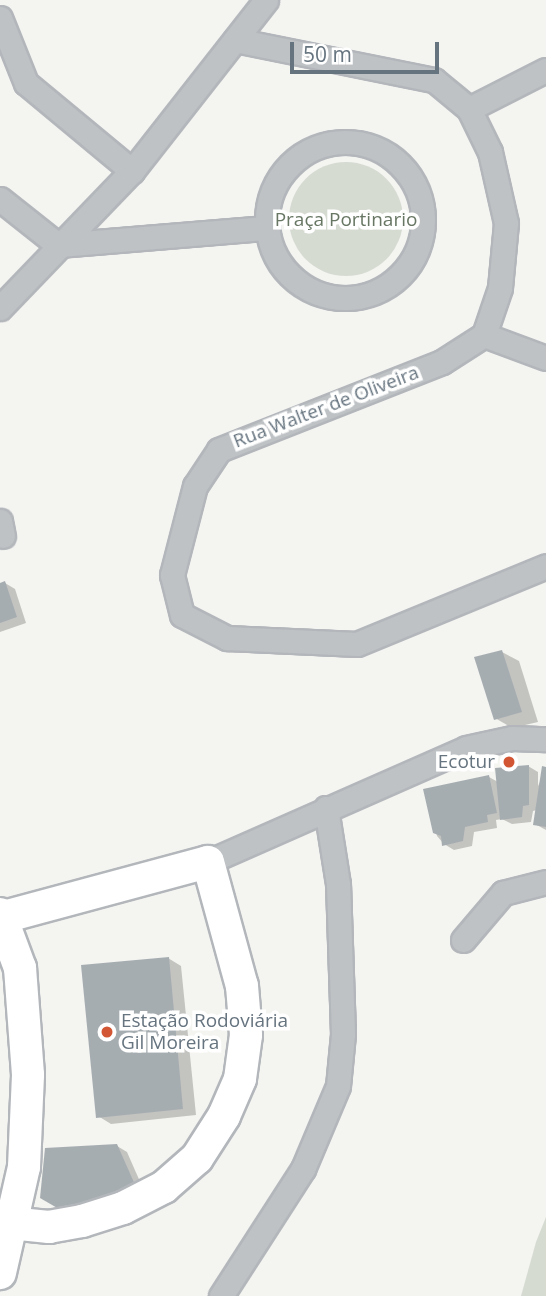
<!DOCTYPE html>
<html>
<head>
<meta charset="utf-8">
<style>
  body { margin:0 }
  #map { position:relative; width:546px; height:1296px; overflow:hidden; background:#f4f4f1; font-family:"Open Sans",sans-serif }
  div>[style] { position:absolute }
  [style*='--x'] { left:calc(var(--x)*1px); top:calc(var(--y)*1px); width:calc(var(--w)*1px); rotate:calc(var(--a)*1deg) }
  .green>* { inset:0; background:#d6dbd2 }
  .round { border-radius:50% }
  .shadow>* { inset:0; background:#0003 }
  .building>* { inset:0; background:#a6adb1 }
  .roads { filter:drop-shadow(2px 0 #b3b7bb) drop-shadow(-2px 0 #b3b7bb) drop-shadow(0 2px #b3b7bb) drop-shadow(0 -2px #b3b7bb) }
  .street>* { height:23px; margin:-11.5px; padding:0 11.5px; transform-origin:11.5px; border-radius:11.5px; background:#bec2c5 }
  .street>.ring { margin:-11.5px; padding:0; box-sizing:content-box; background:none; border:23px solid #bec2c5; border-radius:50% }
  .secondary>* { height:32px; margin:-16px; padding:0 16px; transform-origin:16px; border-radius:16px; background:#fff }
  .dots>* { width:19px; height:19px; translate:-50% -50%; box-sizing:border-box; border:4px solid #fff; border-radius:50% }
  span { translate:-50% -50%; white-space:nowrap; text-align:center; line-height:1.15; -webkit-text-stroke:7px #fff; paint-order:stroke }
  .park-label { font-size:19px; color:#687764 }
  .street-label { font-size:19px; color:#66747f }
  .poi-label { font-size:19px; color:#66747f }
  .right { translate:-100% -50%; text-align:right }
  .left { translate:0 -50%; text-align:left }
  .scale { position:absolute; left:290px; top:42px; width:149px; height:32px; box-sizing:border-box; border:4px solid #66747f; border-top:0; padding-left:9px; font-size:21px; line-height:24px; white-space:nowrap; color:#66747f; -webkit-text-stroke:5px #fff; paint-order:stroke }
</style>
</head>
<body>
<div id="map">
  <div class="green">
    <div class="round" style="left:289px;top:162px;width:114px;height:114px"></div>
    <div style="clip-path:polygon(546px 1217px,546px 1296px,521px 1296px,536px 1242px)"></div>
  </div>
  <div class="shadow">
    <div style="clip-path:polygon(5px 583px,15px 589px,26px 623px,0 632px,0 584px)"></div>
    <div style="clip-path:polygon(502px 652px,519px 661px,538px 722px,512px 728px,495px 718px)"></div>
    <div style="clip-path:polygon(528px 766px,538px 772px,538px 786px,546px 769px,546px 830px,535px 824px,537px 810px,533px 811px,531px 822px,512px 824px,502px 819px,496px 820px,497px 828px,474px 832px,472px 846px,454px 850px,444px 844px,437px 836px,426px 790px,489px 777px,498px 782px)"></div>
    <div style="clip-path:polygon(168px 958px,181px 966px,196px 1115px,111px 1124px,98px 1116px)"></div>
    <div style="clip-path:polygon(117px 1146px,127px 1152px,145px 1193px,47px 1149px)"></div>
  </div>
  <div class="building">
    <div style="clip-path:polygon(5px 581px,17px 617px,0 623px,0 583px)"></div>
    <div style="clip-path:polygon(502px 650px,522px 712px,494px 720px,474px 657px)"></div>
    <div style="clip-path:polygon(529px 765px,529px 805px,523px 806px,522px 817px,500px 820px,495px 768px)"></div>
    <div style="clip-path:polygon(542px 766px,546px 767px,546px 827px,533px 825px)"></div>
    <div style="clip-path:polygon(489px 775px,497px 813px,487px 815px,488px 822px,465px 827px,463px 841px,442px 846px,441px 836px,433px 833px,423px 789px)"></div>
    <div style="clip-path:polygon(169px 957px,183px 1109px,96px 1118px,81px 965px)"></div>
    <div style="clip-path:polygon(117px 1144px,136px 1187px,78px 1209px,59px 1209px,40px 1198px,45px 1148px)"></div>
  </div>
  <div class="roads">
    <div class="street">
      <div style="--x:0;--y:18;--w:70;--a:68.2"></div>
      <div style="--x:26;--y:83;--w:138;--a:39.7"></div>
      <div style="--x:235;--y:40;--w:203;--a:11.4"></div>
      <div style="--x:434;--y:80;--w:45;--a:39.6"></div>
      <div style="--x:469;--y:109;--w:48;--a:64"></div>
      <div style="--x:490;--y:152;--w:73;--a:77.3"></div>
      <div style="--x:506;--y:223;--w:65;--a:95.3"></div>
      <div style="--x:500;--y:288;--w:50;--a:108.8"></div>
      <div style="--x:469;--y:109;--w:86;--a:-26.9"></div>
      <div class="ring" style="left:267px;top:142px;width:133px;height:133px"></div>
      <div style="--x:0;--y:199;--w:74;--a:38.4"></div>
      <div style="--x:58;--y:245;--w:210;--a:-4.7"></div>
      <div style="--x:0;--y:308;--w:190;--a:-46.1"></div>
      <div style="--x:132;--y:171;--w:217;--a:-51.9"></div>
      <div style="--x:484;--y:335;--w:50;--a:147.3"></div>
      <div style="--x:442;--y:362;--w:240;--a:158.5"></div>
      <div style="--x:219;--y:450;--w:43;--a:123.7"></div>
      <div style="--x:195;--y:486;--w:92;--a:104.5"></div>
      <div style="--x:172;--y:575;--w:41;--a:76"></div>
      <div style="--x:182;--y:615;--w:51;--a:27.1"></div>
      <div style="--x:227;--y:638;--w:130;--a:2.6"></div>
      <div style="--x:357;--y:644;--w:204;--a:-22.4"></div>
      <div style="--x:484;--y:335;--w:66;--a:20.4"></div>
      <div style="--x:0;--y:521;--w:15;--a:79"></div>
      <div style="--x:208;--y:862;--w:282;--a:-23.8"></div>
      <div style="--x:466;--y:748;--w:47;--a:-12.3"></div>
      <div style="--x:512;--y:738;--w:34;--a:2"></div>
      <div style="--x:463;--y:940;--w:62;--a:-49.6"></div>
      <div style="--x:503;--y:893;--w:44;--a:-14.3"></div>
      <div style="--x:221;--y:1296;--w:151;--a:-57.2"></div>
      <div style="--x:303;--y:1169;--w:90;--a:-67.1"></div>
      <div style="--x:338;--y:1086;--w:52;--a:-84.5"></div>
      <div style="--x:343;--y:1034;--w:150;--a:-91.9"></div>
      <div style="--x:338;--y:884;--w:77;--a:-99"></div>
    </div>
    <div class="secondary">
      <div style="--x:0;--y:914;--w:58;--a:69.7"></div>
      <div style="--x:20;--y:968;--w:107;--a:85.7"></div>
      <div style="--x:28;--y:1075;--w:92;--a:92.5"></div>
      <div style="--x:24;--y:1167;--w:109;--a:102.8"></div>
      <div style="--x:0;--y:918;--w:215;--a:-15.1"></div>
      <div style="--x:208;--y:862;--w:129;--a:74.7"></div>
      <div style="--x:242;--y:986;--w:49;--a:85.3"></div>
      <div style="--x:246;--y:1035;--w:44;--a:97.8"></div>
      <div style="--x:240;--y:1079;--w:40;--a:113.4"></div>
      <div style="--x:224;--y:1116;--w:50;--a:122.7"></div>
      <div style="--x:197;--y:1158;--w:44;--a:138.7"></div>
      <div style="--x:164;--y:1187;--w:46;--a:152.9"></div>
      <div style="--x:123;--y:1208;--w:43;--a:162.4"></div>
      <div style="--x:82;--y:1221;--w:34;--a:170"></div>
      <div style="--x:49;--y:1227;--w:49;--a:-174.2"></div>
    </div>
  </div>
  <div class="dots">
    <div style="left:509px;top:762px;background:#d25633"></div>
    <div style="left:107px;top:1032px;background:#d25633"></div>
  </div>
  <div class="park-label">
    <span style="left:346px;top:220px">Praça Portinario</span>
  </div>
  <div class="street-label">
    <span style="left:326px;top:407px;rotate:-21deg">Rua Walter de Oliveira</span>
  </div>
  <div class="poi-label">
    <span class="right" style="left:495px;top:762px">Ecotur</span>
    <span class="left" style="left:121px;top:1032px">Estação Rodoviária<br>Gil Moreira</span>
  </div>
  <div class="scale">50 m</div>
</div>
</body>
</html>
